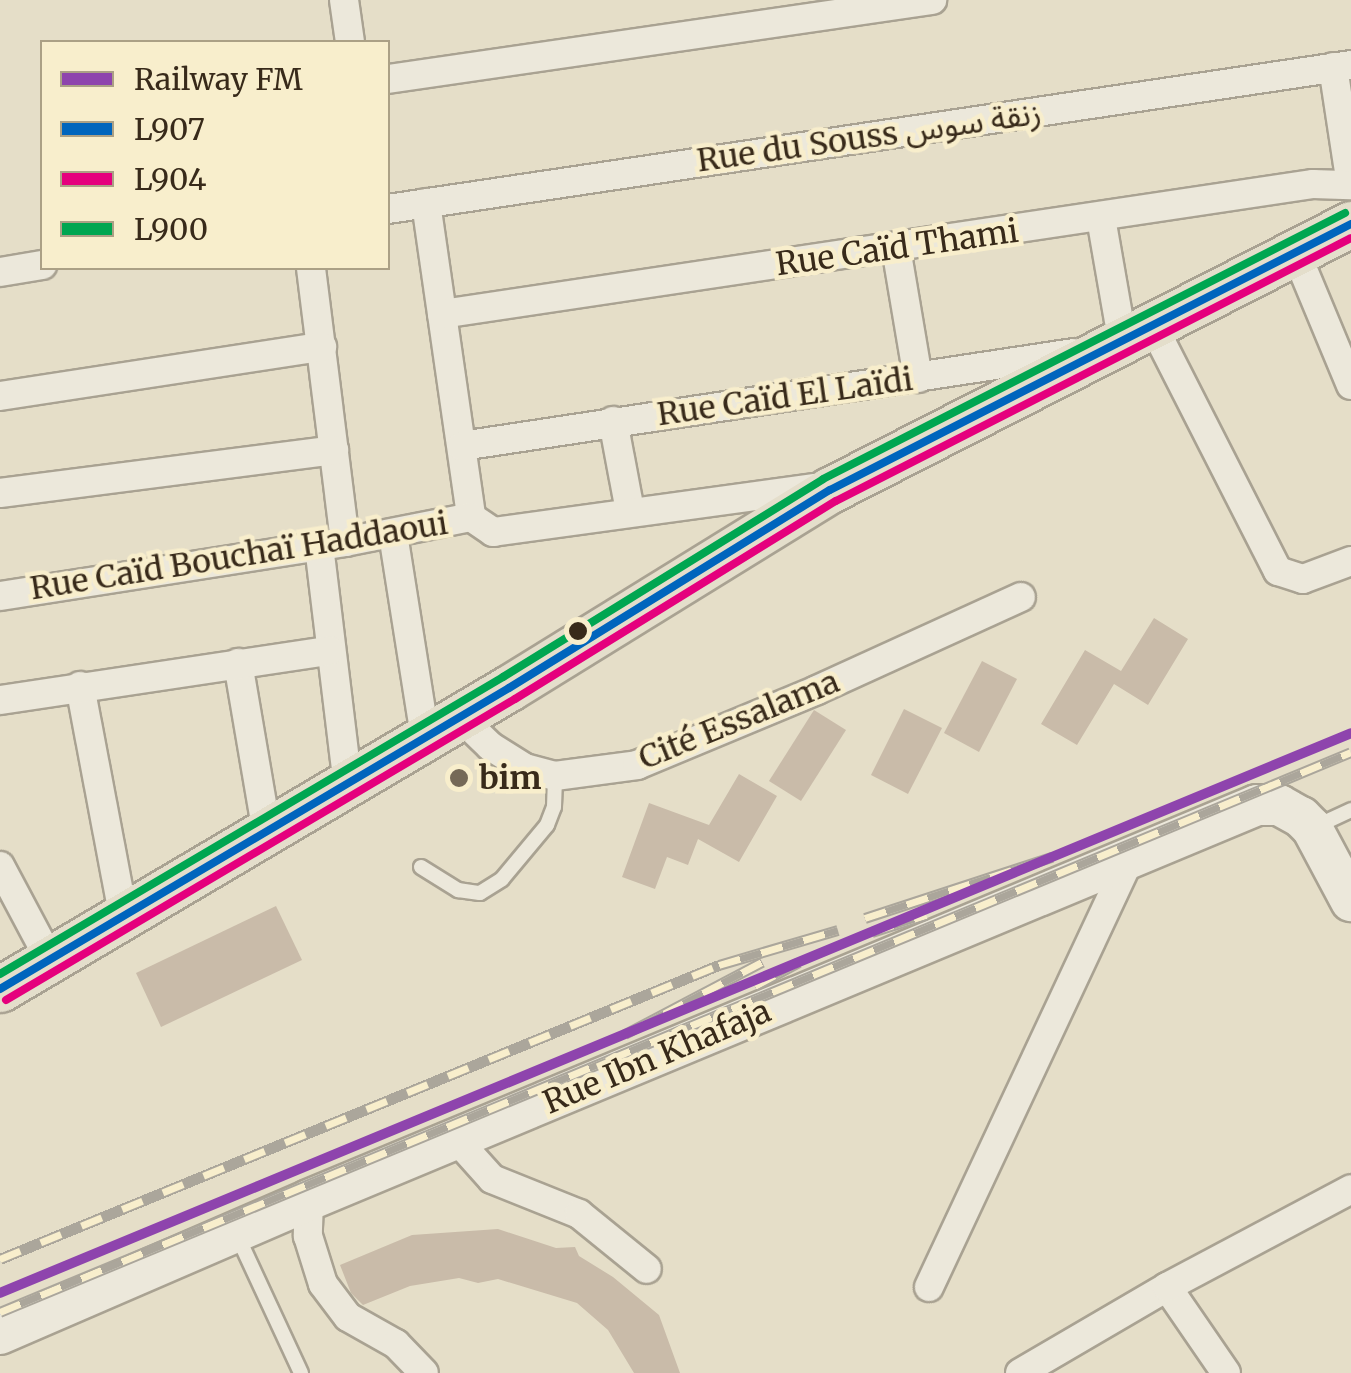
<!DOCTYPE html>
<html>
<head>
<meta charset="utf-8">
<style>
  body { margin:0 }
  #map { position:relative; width:1351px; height:1373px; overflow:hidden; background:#e5dec8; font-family:Merriweather,"Noto Sans Arabic",serif }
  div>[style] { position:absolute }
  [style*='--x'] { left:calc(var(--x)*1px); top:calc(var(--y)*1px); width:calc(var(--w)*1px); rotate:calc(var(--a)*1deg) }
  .building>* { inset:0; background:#c9bba9 }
  .roads { filter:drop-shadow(2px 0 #a9a292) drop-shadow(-2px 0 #a9a292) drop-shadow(0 2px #a9a292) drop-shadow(0 -2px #a9a292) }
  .lane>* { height:14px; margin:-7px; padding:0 7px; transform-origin:7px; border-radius:7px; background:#ece8db }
  .street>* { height:28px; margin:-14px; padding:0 14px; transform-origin:14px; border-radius:14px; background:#ece8db }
  .secondary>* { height:40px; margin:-20px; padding:0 20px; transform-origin:20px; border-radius:20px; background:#ece8db }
  .primary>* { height:45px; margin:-22.5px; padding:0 22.5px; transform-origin:22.5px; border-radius:22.5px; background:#e4decb }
  .rail>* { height:11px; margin-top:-5.5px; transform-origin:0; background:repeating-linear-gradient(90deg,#f8eecc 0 22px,#aba69b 0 44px); box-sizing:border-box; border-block:2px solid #aba69b }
  .bus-1>* { height:8px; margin:-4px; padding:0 4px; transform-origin:4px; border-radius:4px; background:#0065bd }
  .bus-2>* { height:8px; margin:-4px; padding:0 4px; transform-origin:4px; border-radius:4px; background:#e5007d }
  .bus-3>* { height:8px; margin:-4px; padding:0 4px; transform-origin:4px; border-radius:4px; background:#00a651 }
  .rail-1>* { height:10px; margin:-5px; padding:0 5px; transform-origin:5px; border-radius:5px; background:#8e44ad }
  .dots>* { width:28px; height:28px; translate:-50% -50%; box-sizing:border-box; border:5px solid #f8eecc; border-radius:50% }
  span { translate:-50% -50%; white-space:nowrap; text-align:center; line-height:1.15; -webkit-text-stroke:9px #f8eecc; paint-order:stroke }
  .street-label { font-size:32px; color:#382a1a }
  .poi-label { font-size:32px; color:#382a1a; font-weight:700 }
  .left { translate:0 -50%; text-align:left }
  .legend { position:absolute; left:40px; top:40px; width:350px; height:230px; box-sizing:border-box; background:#f8eecc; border:2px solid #aba085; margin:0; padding:12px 18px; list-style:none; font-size:30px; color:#382a1a }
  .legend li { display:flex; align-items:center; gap:20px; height:50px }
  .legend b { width:50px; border:2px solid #aba085 }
</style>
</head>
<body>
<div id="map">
  <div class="building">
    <div style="clip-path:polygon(1154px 618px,1188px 639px,1148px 705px,1114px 684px,1077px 745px,1041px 724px,1085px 650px,1121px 671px)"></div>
    <div style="clip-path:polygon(982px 661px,1017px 679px,979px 752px,944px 733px)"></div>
    <div style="clip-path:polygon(904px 709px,942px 728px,908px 794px,871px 775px)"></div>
    <div style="clip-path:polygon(814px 710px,846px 730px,801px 801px,769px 781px)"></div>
    <div style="clip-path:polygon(739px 774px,777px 796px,739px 862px,698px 839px,688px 865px,667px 857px,655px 889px,622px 877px,649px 803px,709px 825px)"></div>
    <div style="clip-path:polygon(276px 906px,302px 960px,161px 1027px,136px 973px)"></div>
    <div style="clip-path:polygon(498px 1229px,556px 1248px,575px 1247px,579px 1256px,613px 1277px,659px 1315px,680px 1373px,634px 1373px,608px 1330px,577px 1303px,498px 1279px,478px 1283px,459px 1278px,410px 1286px,363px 1305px,351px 1293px,340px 1265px,412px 1235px)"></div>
  </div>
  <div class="roads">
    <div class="lane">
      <div style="--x:1317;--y:826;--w:38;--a:-25"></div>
      <div style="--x:421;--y:867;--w:44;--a:31.9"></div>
      <div style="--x:458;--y:890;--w:22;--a:8"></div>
      <div style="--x:480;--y:893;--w:26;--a:-32"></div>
      <div style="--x:502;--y:879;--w:70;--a:-50.2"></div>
      <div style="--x:547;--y:825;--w:19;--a:-69"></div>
      <div style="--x:554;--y:807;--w:31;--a:-88"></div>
      <div style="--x:237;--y:1235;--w:152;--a:65.1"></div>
    </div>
    <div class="street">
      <div style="--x:344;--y:0;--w:42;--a:81.9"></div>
      <div style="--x:1333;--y:67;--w:119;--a:81.3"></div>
      <div style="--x:388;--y:79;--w:550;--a:-8.26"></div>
      <div style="--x:426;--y:203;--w:317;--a:81.8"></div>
      <div style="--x:388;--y:209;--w:974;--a:-8.5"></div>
      <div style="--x:1101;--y:218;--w:128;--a:80.1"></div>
      <div style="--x:896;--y:248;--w:132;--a:80.4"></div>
      <div style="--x:1296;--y:253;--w:143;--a:67.4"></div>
      <div style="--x:311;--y:268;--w:276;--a:82.9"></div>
      <div style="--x:0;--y:272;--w:43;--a:-9.5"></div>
      <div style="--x:442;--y:314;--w:881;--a:-8.49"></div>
      <div style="--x:1313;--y:184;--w:38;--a:2"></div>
      <div style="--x:1154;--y:328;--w:273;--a:63"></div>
      <div style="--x:1278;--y:571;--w:26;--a:18"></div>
      <div style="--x:1303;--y:579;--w:51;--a:-20.6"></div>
      <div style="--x:0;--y:396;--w:326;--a:-8.7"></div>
      <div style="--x:613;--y:421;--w:92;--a:79.3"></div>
      <div style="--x:462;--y:446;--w:619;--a:-8.64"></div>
      <div style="--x:0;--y:493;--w:337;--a:-7.3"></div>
      <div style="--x:393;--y:534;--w:206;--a:81"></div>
      <div style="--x:319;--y:546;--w:241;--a:83.1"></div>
      <div style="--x:0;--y:596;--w:349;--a:-8.9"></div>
      <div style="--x:345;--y:542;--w:128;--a:-11.2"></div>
      <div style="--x:471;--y:517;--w:27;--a:34"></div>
      <div style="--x:493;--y:532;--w:325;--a:-7.8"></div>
      <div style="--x:238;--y:663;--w:172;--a:80.3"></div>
      <div style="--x:80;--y:686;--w:236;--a:79.3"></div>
      <div style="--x:0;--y:700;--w:333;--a:-8.5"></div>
      <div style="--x:460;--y:717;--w:42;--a:44"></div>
      <div style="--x:490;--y:746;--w:41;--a:32.2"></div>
      <div style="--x:525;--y:768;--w:31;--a:15"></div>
      <div style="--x:555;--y:776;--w:83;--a:-7.6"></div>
      <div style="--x:637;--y:765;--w:195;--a:-22.6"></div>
      <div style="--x:817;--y:690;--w:224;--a:-24.5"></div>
      <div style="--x:0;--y:866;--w:106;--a:62"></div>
      <div style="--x:457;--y:1140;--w:52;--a:48.1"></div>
      <div style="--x:492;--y:1179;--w:94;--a:21.9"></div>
      <div style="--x:579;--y:1214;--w:87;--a:39"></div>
      <div style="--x:309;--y:1200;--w:36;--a:92"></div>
      <div style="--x:308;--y:1236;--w:50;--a:72.6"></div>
      <div style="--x:323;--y:1284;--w:41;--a:52.9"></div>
      <div style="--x:348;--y:1317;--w:55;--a:29.4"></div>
      <div style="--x:396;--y:1344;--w:40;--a:46"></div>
      <div style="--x:929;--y:1287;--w:471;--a:-64.9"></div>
      <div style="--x:1167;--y:1287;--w:104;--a:55.5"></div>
      <div style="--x:1020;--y:1373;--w:170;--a:-30.3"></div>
      <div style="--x:1167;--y:1287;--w:208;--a:-28"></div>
    </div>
    <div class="secondary">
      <div style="--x:0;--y:1334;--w:337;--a:-23.4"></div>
      <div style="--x:309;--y:1200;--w:1027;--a:-22.62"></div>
      <div style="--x:1257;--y:805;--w:22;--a:0"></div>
      <div style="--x:1279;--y:805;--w:25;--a:29"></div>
      <div style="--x:1301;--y:817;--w:16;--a:45"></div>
      <div style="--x:1312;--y:828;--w:83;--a:61.9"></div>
    </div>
    <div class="primary">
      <div style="--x:0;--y:989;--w:591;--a:-30.6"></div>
      <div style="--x:509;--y:688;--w:377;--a:-31.7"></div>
      <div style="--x:830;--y:490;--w:585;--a:-27.05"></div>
    </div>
  </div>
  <div class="rail">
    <div style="--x:865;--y:918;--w:197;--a:-18.1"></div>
    <div style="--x:872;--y:932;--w:57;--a:-17.5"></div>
    <div style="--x:755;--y:986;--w:50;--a:-28.6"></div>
    <div style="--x:625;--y:1034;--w:155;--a:-27.7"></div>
    <div style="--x:0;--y:1259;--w:777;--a:-22.24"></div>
    <div style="--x:719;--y:965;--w:124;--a:-16.4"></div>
    <div style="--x:0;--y:1312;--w:1462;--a:-22.51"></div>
  </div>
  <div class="bus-1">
    <div style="--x:0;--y:989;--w:591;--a:-30.6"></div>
    <div style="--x:509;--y:688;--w:377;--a:-31.7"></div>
    <div style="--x:830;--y:490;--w:585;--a:-27.05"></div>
  </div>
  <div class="bus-2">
    <div style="--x:6;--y:1000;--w:591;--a:-30.6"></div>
    <div style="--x:515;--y:699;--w:377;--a:-31.7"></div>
    <div style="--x:836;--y:501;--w:578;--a:-27.05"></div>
  </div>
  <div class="bus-3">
    <div style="--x:0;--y:974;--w:584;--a:-30.56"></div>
    <div style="--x:503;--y:677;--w:376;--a:-31.7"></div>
    <div style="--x:823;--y:479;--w:586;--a:-27"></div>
  </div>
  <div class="rail-1">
    <div style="--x:0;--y:1293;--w:1462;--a:-22.51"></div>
  </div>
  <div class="dots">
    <div style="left:578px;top:631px;background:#382a1a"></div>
    <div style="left:459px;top:778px;background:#756957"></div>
  </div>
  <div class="street-label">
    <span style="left:869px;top:137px;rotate:-8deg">Rue du Souss زنقة سوس</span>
    <span style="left:897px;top:248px;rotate:-8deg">Rue Caïd Thami</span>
    <span style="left:785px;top:397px;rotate:-8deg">Rue Caïd El Laïdi</span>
    <span style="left:239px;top:556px;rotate:-9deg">Rue Caïd Bouchaï Haddaoui</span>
    <span style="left:739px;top:720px;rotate:-22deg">Cité Essalama</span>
    <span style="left:657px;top:1057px;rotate:-23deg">Rue Ibn Khafaja</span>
  </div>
  <div class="poi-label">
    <span class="left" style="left:479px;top:778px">bim</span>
  </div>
  <ul class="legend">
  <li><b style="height:12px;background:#8e44ad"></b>Railway FM</li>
  <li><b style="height:12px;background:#0065bd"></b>L907</li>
  <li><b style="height:12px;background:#e5007d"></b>L904</li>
  <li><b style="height:12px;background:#00a651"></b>L900</li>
  </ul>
</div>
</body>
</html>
